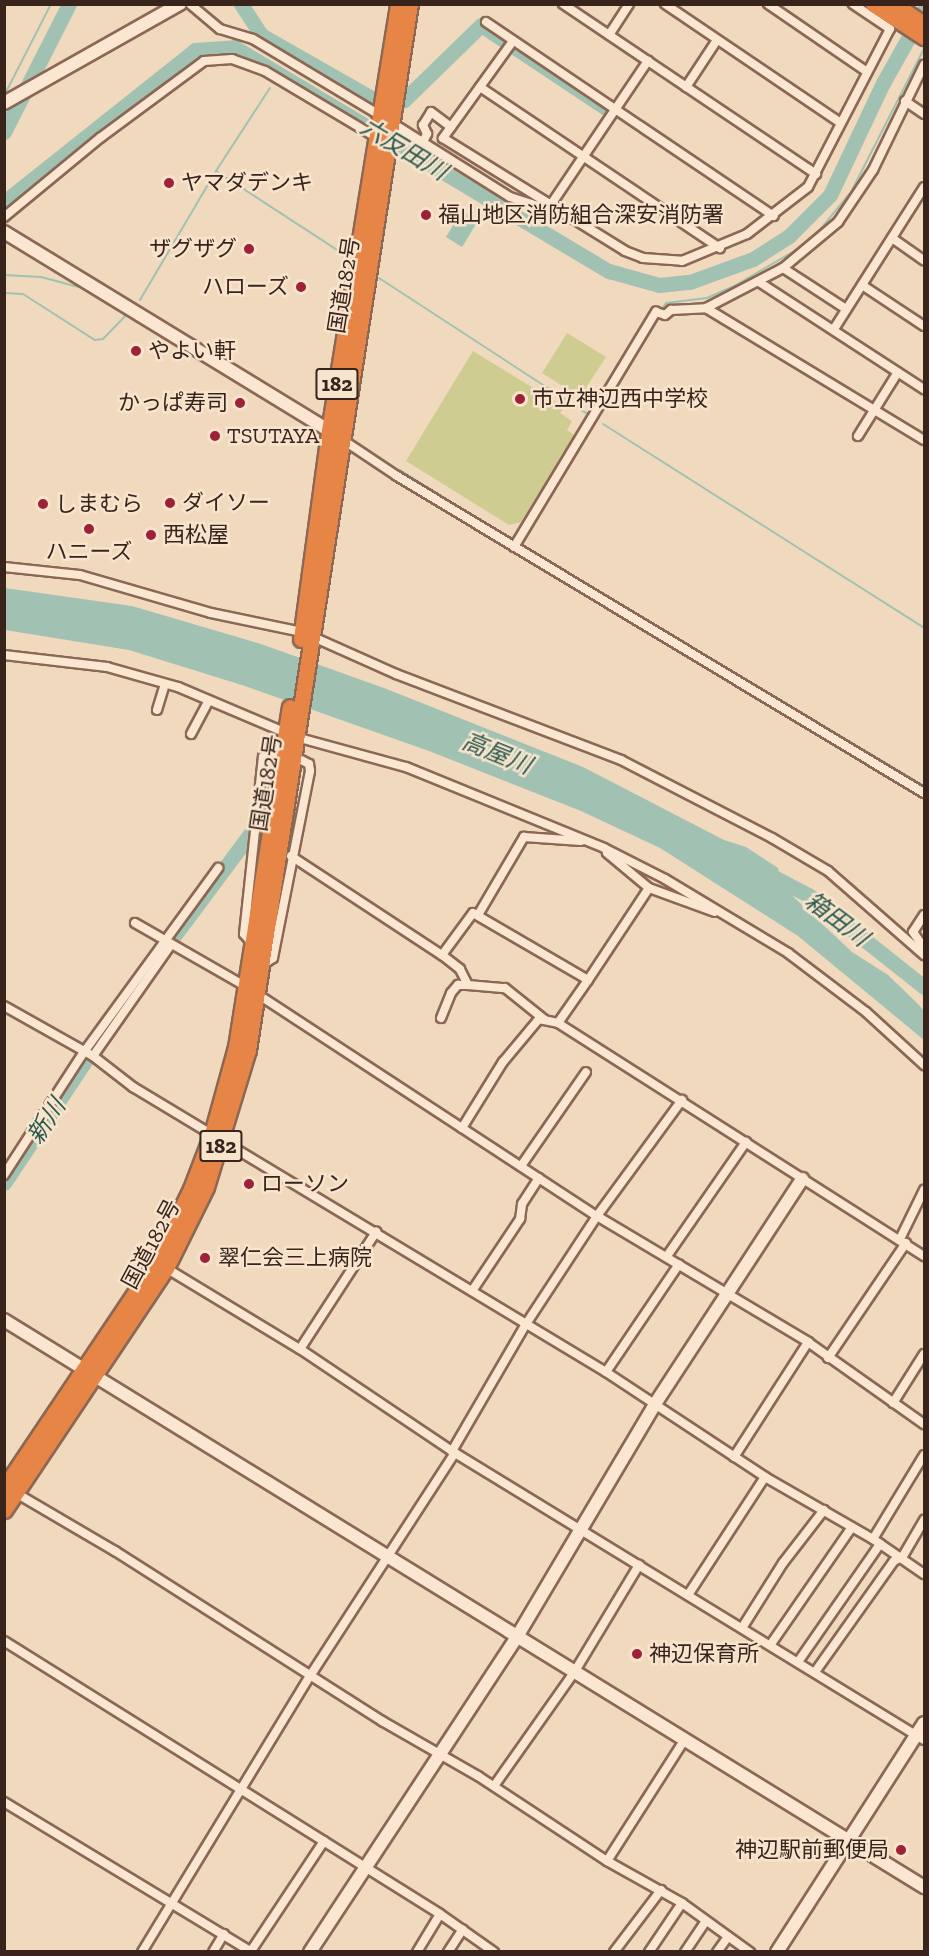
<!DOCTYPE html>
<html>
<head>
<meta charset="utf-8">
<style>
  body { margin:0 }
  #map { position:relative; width:929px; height:1956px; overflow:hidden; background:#f1d9bd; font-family:"Zilla Slab","Noto Sans JP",serif }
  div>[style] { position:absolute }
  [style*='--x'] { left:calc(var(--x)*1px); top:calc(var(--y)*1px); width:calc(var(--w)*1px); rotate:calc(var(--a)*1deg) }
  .green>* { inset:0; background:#cfcc91 }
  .water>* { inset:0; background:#a1c2b3 }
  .stream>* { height:2px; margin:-1px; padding:0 1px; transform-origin:1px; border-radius:1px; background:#a1c2b3 }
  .river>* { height:15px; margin:-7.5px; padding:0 7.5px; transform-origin:7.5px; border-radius:7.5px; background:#a1c2b3 }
  .roads { filter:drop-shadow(2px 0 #8a6855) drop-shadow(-2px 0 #8a6855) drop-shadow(0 2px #8a6855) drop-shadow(0 -2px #8a6855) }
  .street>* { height:8px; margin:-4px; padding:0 4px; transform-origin:4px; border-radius:4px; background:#fbe7d1 }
  .secondary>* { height:12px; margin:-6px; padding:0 6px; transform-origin:6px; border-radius:6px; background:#fbe7d1 }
  .highway>* { height:15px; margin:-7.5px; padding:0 7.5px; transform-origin:7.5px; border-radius:7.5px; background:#e78547 }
  .dots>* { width:16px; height:16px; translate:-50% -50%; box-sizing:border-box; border:3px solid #f8e4cd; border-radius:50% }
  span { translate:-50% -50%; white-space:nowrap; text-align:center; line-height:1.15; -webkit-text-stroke:5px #f8e4cd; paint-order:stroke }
  .shield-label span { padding:2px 4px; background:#f8e4cd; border:2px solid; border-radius:4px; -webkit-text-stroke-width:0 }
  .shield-label { font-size:21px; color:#38241b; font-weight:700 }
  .poi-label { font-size:22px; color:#38241b }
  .left { translate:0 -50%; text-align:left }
  .right { translate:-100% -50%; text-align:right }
  .street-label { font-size:22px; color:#38241b }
  .water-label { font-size:24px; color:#29594e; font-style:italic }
  .frame { position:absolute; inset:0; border:6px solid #38241b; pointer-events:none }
</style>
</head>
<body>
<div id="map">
  <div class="green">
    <div style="clip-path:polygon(567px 333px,606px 357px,580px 397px,542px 373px)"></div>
    <div style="clip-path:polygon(473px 351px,564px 407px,560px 413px,572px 421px,567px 430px,574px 435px,521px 522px,509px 525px,406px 461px)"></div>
  </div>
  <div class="water">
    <div style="clip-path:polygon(462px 211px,478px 221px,462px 247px,446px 237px)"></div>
    <div style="clip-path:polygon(5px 588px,132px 606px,261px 644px,384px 688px,583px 767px,724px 840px,746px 847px,778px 868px,783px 887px,852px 952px,888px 975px,919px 1005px,924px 1011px,924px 1040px,798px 936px,660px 848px,581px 811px,429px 751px,245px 686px,129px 650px,5px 630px)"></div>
  </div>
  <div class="stream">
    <div style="--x:291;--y:56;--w:5;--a:-53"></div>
    <div style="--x:6;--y:92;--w:99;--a:-62.9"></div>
    <div style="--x:216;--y:171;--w:99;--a:-57"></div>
    <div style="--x:814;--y:237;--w:58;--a:-50.6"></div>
    <div style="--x:851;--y:192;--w:161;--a:-63"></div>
    <div style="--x:4;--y:275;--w:37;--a:3"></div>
    <div style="--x:41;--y:277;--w:38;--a:15"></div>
    <div style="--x:379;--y:278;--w:251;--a:33.1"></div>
    <div style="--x:4;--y:293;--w:19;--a:3"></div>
    <div style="--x:23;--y:294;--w:85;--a:32.6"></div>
    <div style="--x:95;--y:340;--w:8;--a:-7"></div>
    <div style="--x:103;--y:339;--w:32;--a:-46"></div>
    <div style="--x:140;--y:300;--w:150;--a:-59.5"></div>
    <div style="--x:216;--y:171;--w:158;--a:33.1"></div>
    <div style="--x:661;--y:310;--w:9;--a:-54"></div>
    <div style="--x:666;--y:303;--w:41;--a:-7"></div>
    <div style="--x:707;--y:298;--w:32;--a:-24"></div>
    <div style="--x:736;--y:285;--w:78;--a:-30.2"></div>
    <div style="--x:603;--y:424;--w:380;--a:32.4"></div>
    <div style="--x:400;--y:470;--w:133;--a:32.1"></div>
    <div style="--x:525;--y:538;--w:121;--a:-59.2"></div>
    <div style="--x:525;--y:548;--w:465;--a:30.8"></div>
  </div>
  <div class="river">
    <div style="--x:241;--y:4;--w:37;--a:57"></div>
    <div style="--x:261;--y:35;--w:145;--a:29.7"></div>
    <div style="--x:387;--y:107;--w:18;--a:-22"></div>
    <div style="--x:404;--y:100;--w:107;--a:-44.2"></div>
    <div style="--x:481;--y:25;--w:150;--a:33.6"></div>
    <div style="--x:4;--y:132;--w:144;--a:-63.1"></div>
    <div style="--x:4;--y:202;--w:244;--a:-38.5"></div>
    <div style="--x:195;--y:50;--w:39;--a:-4"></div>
    <div style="--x:234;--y:47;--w:437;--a:30.9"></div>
    <div style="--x:609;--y:271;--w:52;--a:15.6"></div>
    <div style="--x:659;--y:285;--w:31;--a:-6"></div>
    <div style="--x:690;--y:282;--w:67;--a:-20.1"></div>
    <div style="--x:753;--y:259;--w:43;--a:-32.6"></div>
    <div style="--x:789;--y:236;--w:58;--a:-45"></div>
    <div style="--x:830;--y:195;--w:124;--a:-64.7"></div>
    <div style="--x:883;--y:83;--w:84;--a:-60.7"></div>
    <div style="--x:764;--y:872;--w:50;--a:27.6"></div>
    <div style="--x:808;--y:895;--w:148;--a:38.4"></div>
    <div style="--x:171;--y:940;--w:132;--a:-53.3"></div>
    <div style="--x:250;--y:834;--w:4;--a:45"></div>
    <div style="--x:91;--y:1051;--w:39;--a:-55"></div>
    <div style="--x:4;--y:1183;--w:150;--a:-56.4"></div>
  </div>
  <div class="roads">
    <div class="street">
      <div style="--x:190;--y:4;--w:39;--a:40"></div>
      <div style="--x:220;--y:29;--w:34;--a:17"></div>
      <div style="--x:253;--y:39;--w:149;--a:31"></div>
      <div style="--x:563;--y:4;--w:305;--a:33.9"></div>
      <div style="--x:665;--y:4;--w:212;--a:34.1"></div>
      <div style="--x:768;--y:4;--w:119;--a:34.4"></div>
      <div style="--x:486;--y:22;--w:347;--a:34"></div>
      <div style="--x:609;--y:35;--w:37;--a:-57"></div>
      <div style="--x:513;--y:41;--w:120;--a:125.8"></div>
      <div style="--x:443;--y:138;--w:214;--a:31.8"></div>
      <div style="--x:625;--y:251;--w:19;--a:21"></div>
      <div style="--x:643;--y:258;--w:39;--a:4"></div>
      <div style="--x:682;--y:261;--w:70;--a:-22.6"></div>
      <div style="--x:747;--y:234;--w:77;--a:-37.6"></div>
      <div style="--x:808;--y:187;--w:178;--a:-62.6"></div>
      <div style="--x:890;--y:29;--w:45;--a:-146"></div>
      <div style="--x:480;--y:87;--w:289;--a:33.9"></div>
      <div style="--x:686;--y:87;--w:56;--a:-56.6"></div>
      <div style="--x:905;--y:101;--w:23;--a:34"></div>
      <div style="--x:392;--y:123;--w:139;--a:32.1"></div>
      <div style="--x:510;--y:197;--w:40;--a:18"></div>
      <div style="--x:548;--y:209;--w:179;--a:-56"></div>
      <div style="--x:424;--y:140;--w:7;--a:-63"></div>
      <div style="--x:427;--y:134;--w:10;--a:-114"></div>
      <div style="--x:423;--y:125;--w:15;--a:-58"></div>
      <div style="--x:431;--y:112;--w:25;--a:37"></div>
      <div style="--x:4;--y:217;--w:124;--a:-39.5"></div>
      <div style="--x:100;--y:138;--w:129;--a:-36.5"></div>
      <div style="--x:204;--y:61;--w:28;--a:-4"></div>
      <div style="--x:232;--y:59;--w:35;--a:20"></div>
      <div style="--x:265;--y:71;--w:133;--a:30.8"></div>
      <div style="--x:892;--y:238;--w:39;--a:35"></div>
      <div style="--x:783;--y:268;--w:75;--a:33.1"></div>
      <div style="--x:759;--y:282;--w:197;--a:33"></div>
      <div style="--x:862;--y:285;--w:74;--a:33.5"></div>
      <div style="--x:706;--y:308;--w:255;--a:31.2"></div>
      <div style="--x:834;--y:329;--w:168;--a:-57.6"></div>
      <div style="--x:858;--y:436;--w:75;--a:-58"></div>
      <div style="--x:343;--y:440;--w:65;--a:33.7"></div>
      <div style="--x:397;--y:476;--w:615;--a:31.03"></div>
      <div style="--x:514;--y:547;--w:275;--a:-58.9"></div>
      <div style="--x:656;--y:312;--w:9;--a:18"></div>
      <div style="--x:665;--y:315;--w:8;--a:-40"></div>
      <div style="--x:671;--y:310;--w:35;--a:-3"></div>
      <div style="--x:706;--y:308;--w:87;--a:-27.5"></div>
      <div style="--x:783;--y:268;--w:72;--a:-39.9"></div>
      <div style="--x:838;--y:222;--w:63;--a:-56.1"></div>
      <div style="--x:873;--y:170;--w:117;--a:-64.1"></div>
      <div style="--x:4;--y:567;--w:76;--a:6"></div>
      <div style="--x:80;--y:575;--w:136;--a:16.2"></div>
      <div style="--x:211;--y:613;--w:93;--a:11.8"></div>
      <div style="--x:302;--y:632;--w:103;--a:24.1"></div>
      <div style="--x:396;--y:674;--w:241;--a:20.9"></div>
      <div style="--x:621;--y:760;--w:170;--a:27.3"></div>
      <div style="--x:772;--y:838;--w:65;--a:30.5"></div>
      <div style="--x:828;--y:871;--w:128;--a:41.2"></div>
      <div style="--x:4;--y:655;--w:104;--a:6.6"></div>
      <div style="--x:107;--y:667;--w:74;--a:15.7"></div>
      <div style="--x:178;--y:687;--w:128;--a:23"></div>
      <div style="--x:296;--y:737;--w:114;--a:15.3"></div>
      <div style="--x:406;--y:767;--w:214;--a:22.2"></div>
      <div style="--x:604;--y:848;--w:68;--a:26.9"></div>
      <div style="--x:665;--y:879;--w:144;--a:31"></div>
      <div style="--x:788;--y:953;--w:98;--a:37.1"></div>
      <div style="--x:866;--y:1012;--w:79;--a:42.4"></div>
      <div style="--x:157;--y:710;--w:27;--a:-73"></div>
      <div style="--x:191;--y:734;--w:38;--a:-62"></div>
      <div style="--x:607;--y:853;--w:55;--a:39.8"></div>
      <div style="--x:649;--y:888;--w:70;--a:20"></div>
      <div style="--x:291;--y:856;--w:181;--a:33.3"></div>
      <div style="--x:478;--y:915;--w:91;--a:-59.5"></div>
      <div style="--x:524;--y:837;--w:57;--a:4"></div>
      <div style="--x:924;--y:915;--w:20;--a:123"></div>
      <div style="--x:913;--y:932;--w:19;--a:55"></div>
      <div style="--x:135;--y:923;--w:127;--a:29.8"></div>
      <div style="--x:245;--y:986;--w:420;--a:33.2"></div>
      <div style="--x:597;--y:1216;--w:246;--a:30.8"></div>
      <div style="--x:808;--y:1342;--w:142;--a:35.3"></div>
      <div style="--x:250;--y:941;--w:9;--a:-131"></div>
      <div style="--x:244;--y:934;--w:178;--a:-83.9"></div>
      <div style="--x:263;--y:757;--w:10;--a:-24"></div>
      <div style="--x:261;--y:966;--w:14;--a:-34"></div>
      <div style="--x:273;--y:958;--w:191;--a:-78.8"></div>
      <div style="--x:310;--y:771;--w:7;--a:-98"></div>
      <div style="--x:309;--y:764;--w:9;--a:-153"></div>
      <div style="--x:588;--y:980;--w:110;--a:-56.5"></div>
      <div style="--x:468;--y:985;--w:18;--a:-117"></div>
      <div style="--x:460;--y:969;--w:23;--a:-142"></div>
      <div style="--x:442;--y:955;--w:52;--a:-53.6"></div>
      <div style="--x:473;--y:913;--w:133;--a:30.2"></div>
      <div style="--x:588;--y:980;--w:52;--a:124.9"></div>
      <div style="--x:558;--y:1023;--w:434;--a:32.5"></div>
      <div style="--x:4;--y:1006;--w:102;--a:29.3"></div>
      <div style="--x:93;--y:1056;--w:51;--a:37.8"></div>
      <div style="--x:133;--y:1087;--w:552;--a:31.07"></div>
      <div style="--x:606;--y:1372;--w:191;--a:33.4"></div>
      <div style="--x:765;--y:1477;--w:125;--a:29.9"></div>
      <div style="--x:873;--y:1539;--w:62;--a:34.5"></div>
      <div style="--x:441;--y:1018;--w:27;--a:-68"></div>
      <div style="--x:451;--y:993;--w:11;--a:-49"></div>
      <div style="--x:458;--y:985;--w:10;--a:0"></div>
      <div style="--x:468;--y:985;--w:37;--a:5"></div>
      <div style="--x:505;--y:988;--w:51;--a:38.7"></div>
      <div style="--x:93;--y:1056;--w:134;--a:-55"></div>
      <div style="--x:462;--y:1128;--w:78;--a:-58.2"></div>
      <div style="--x:503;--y:1062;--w:56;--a:-50.1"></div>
      <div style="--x:539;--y:1019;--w:19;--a:12"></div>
      <div style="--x:521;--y:1166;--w:114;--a:-55.3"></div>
      <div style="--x:4;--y:1175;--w:147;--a:-57"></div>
      <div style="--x:84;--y:1052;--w:228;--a:-53.9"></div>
      <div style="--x:900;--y:1239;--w:55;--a:-63.9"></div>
      <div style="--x:667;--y:1256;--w:139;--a:-55.3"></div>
      <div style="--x:166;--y:1268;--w:157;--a:31.2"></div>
      <div style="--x:300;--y:1349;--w:187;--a:33.9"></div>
      <div style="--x:455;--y:1453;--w:550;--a:31.46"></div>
      <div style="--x:472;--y:1291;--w:87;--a:-56.3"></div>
      <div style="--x:520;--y:1219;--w:15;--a:-82"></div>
      <div style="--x:522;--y:1204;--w:31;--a:-57"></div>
      <div style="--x:300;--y:1349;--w:140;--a:-57"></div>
      <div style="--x:828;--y:1358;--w:139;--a:-55.9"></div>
      <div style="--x:606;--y:1372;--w:130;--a:-55.9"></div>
      <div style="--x:893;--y:1403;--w:58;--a:-57.7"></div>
      <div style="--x:452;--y:1451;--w:147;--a:-59.8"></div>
      <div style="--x:526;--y:1324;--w:129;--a:-56.7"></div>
      <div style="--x:597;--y:1216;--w:144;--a:-53.8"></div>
      <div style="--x:734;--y:1457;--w:137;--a:-57.2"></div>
      <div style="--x:16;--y:1493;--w:115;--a:30.4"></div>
      <div style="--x:115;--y:1551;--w:317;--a:32.5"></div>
      <div style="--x:382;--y:1721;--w:111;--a:29.8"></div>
      <div style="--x:478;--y:1776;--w:154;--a:33.4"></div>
      <div style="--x:607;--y:1861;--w:86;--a:29.2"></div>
      <div style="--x:682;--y:1903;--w:84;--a:35.8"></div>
      <div style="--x:873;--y:1539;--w:98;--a:-58.7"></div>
      <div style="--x:688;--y:1595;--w:141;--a:-56.9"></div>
      <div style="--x:742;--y:1628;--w:77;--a:-57.8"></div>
      <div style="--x:783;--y:1563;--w:67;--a:-52.3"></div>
      <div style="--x:4;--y:1641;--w:514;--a:32.05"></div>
      <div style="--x:440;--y:1914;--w:66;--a:35.1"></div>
      <div style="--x:771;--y:1644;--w:142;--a:-55.3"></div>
      <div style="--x:798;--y:1662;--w:144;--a:-55.2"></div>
      <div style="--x:815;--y:1672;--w:136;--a:-54.6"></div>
      <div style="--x:894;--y:1561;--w:10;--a:-29"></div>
      <div style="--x:903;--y:1556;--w:42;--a:-59.7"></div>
      <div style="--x:494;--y:1786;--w:141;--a:-54.8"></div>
      <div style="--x:575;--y:1671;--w:124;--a:-58.9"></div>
      <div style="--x:4;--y:1802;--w:290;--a:31.2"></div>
      <div style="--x:607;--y:1861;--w:145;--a:-57.4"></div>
      <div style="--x:251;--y:1951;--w:132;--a:-56.4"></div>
      <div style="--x:142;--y:1952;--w:323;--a:-58.7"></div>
      <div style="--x:310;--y:1676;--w:266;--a:-57"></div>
      <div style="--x:213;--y:1952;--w:21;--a:-59"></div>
      <div style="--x:417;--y:1952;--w:44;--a:-58.8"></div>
      <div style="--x:448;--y:1952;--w:27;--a:-57"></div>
      <div style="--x:614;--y:1952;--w:78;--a:-52.8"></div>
      <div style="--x:649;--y:1952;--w:59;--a:-56"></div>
      <div style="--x:685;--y:1952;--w:37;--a:-56"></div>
      <div style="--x:717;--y:1952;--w:19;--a:-54"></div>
    </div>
    <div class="secondary">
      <div style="--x:4;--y:103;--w:202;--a:-29.4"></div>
      <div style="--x:4;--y:232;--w:388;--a:31.4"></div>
      <div style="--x:4;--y:1320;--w:1081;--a:31.65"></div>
      <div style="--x:310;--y:1952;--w:379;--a:-56.7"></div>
      <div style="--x:518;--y:1635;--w:269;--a:-59.3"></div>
      <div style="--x:655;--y:1404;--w:269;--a:-56.8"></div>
      <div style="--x:777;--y:1952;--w:272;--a:-57.3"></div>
    </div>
    <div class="highway">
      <div style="--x:873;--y:4;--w:61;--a:32.9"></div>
      <div style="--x:894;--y:4;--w:36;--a:34"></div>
      <div style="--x:301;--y:639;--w:210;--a:-82.3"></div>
      <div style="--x:329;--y:431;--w:433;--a:-80.8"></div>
      <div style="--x:4;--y:1488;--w:271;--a:-56.1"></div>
      <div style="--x:155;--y:1263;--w:82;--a:-64.1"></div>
      <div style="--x:191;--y:1189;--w:59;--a:-69.1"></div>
      <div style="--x:212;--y:1134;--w:90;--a:-74.6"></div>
      <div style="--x:236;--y:1047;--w:344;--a:-81"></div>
      <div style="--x:4;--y:1510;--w:291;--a:-56.2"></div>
      <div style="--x:166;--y:1268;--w:90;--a:-63.7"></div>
      <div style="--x:206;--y:1187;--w:143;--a:-73"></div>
      <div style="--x:248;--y:1050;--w:1058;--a:-81.2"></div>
    </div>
  </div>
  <div class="dots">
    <div style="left:169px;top:183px;background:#9d2137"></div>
    <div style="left:426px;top:215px;background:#9d2137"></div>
    <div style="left:249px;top:249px;background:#9d2137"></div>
    <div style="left:301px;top:287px;background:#9d2137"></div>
    <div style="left:136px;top:351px;background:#9d2137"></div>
    <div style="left:520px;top:399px;background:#9d2137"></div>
    <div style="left:240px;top:403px;background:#9d2137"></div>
    <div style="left:215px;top:436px;background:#9d2137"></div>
    <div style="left:170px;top:503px;background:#9d2137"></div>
    <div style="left:43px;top:504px;background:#9d2137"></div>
    <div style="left:89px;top:529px;background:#9d2137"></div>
    <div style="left:151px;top:535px;background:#9d2137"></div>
    <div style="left:249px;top:1184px;background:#9d2137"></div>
    <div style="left:205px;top:1258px;background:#9d2137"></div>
    <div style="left:637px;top:1654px;background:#9d2137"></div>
    <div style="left:901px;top:1850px;background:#9d2137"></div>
  </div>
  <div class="shield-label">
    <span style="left:337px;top:384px">182</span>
    <span style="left:221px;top:1146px">182</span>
  </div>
  <div class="poi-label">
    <span class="left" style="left:181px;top:183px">ヤマダデンキ</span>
    <span class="left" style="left:438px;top:215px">福山地区消防組合深安消防署</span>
    <span class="right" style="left:237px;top:249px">ザグザグ</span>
    <span class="right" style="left:289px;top:287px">ハローズ</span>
    <span class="left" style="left:148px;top:351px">やよい軒</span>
    <span class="left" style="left:532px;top:399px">市立神辺西中学校</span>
    <span class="right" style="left:228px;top:403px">かっぱ寿司</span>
    <span class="left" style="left:227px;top:436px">TSUTAYA</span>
    <span class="left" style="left:182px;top:503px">ダイソー</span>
    <span class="left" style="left:55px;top:504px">しまむら</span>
    <span class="left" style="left:163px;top:535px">西松屋</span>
    <span style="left:89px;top:552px">ハニーズ</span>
    <span class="left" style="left:261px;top:1184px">ローソン</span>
    <span class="left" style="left:218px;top:1258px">翠仁会三上病院</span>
    <span class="left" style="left:649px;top:1654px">神辺保育所</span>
    <span class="right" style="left:889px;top:1850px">神辺駅前郵便局</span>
  </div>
  <div class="street-label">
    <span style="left:344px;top:285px;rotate:-81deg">国道182号</span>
    <span style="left:266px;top:783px;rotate:-81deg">国道182号</span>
    <span style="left:151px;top:1244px;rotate:-62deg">国道182号</span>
  </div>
  <div class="water-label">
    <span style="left:404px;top:149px;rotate:31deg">六反田川</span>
    <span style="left:497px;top:753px;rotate:22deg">高屋川</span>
    <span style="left:837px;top:919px;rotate:37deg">箱田川</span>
    <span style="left:46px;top:1121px;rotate:-57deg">新川</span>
  </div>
  <div class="frame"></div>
</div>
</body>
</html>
